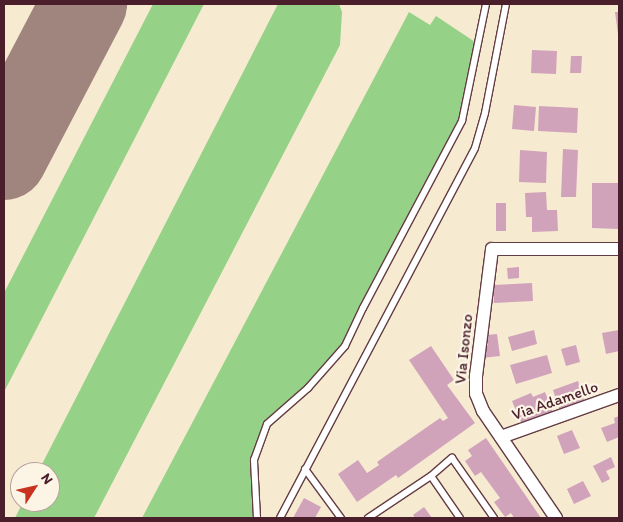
<!DOCTYPE html>
<html>
<head>
<meta charset="utf-8">
<style>
  body { margin:0 }
  #map { position:relative; width:623px; height:522px; overflow:hidden; background:#f6ead1; font-family:Itim,sans-serif }
  div>[style] { position:absolute }
  [style*='--x'] { left:calc(var(--x)*1px); top:calc(var(--y)*1px); width:calc(var(--w)*1px); rotate:calc(var(--a)*1deg) }
  .green>* { inset:0; background:#95d186 }
  .runway>* { height:86px; margin:-43px; padding:0 43px; transform-origin:43px; border-radius:43px; background:#a0847e }
  .building>* { inset:0; background:#d0a3bb }
  .roads { filter:drop-shadow(1px 0 #643d44) drop-shadow(-1px 0 #643d44) drop-shadow(0 1px #643d44) drop-shadow(0 -1px #643d44) }
  .lane>* { height:6px; margin:-3px; padding:0 3px; transform-origin:3px; border-radius:3px; background:#fff }
  .street>* { height:12px; margin:-6px; padding:0 6px; transform-origin:6px; border-radius:6px; background:#fff }
  span { translate:-50% -50%; white-space:nowrap; text-align:center; line-height:1.15; -webkit-text-stroke:4.5px #fcf5e5; paint-order:stroke }
  .street-label { font-size:16px; color:#4a1f2b }
  .frame { position:absolute; inset:0; border:5px solid #4a1f2b; pointer-events:none }
  .north { position:absolute; left:10px; top:462px; width:50px; height:50px; box-sizing:border-box; background:#fcf5e5; border:1px solid #b59f9b; border-radius:50%; rotate:55deg; font-size:14px; font-weight:700; line-height:20px; text-align:center; color:#4a1f2b }
  .north::after { content:''; display:block; margin:auto; width:18px; height:22px; background:#c8321e; clip-path:polygon(50% 0,100% 100%,50% 72%,0 100%) }
</style>
</head>
<body>
<div id="map">
  <div class="green">
    <div style="clip-path:polygon(153px 4px,204px 4px,4px 392px,4px 293px)"></div>
    <div style="clip-path:polygon(278px 4px,339px 4px,342px 12px,340px 45px,94px 518px,15px 518px,23px 502px,50px 502px,50px 472px,38px 472px)"></div>
    <div style="clip-path:polygon(409px 12px,430px 25px,436px 16px,478px 44px,462px 121px,345px 346px,308px 388px,267px 424px,254px 460px,257px 518px,142px 518px)"></div>
  </div>
  <div class="runway">
    <div style="--x:4;--y:157;--w:173;--a:-62.4"></div>
  </div>
  <div class="building">
    <div style="clip-path:polygon(615px 12px,619px 12px,619px 34px,618px 34px)"></div>
    <div style="clip-path:polygon(532px 50px,557px 51px,556px 74px,531px 73px)"></div>
    <div style="clip-path:polygon(571px 56px,582px 56px,581px 73px,570px 73px)"></div>
    <div style="clip-path:polygon(514px 105px,536px 107px,534px 131px,512px 129px)"></div>
    <div style="clip-path:polygon(539px 106px,578px 108px,577px 133px,538px 131px)"></div>
    <div style="clip-path:polygon(563px 149px,578px 150px,576px 197px,561px 197px)"></div>
    <div style="clip-path:polygon(520px 150px,547px 152px,546px 183px,519px 182px)"></div>
    <div style="clip-path:polygon(592px 183px,619px 183px,619px 229px,592px 228px)"></div>
    <div style="clip-path:polygon(546px 192px,547px 210px,557px 210px,558px 231px,532px 232px,532px 217px,526px 217px,525px 193px)"></div>
    <div style="clip-path:polygon(496px 203px,506px 203px,506px 231px,496px 231px)"></div>
    <div style="clip-path:polygon(519px 267px,519px 278px,508px 279px,507px 268px)"></div>
    <div style="clip-path:polygon(532px 283px,533px 301px,494px 303px,493px 285px)"></div>
    <div style="clip-path:polygon(534px 330px,537px 344px,512px 351px,508px 337px)"></div>
    <div style="clip-path:polygon(619px 330px,619px 351px,606px 354px,602px 333px)"></div>
    <div style="clip-path:polygon(497px 334px,500px 356px,482px 358px,481px 346px,488px 345px,487px 335px)"></div>
    <div style="clip-path:polygon(576px 345px,580px 362px,566px 366px,561px 349px)"></div>
    <div style="clip-path:polygon(431px 346px,454px 380px,447px 385px,475px 423px,398px 478px,396px 475px,357px 502px,338px 474px,358px 460px,367px 473px,379px 465px,377px 462px,384px 457px,440px 418px,443px 421px,448px 418px,409px 360px)"></div>
    <div style="clip-path:polygon(547px 355px,552px 373px,516px 384px,510px 365px)"></div>
    <div style="clip-path:polygon(578px 381px,585px 403px,560px 411px,553px 390px)"></div>
    <div style="clip-path:polygon(545px 392px,553px 412px,522px 425px,512px 401px,531px 393px,533px 397px)"></div>
    <div style="clip-path:polygon(619px 416px,619px 437px,607px 442px,601px 428px,615px 423px,614px 418px)"></div>
    <div style="clip-path:polygon(572px 430px,580px 448px,564px 454px,557px 436px)"></div>
    <div style="clip-path:polygon(486px 438px,541px 518px,514px 518px,511px 513px,505px 517px,494px 502px,500px 498px,481px 472px,475px 476px,465px 461px,472px 456px,468px 450px)"></div>
    <div style="clip-path:polygon(611px 457px,615px 467px,606px 471px,610px 479px,602px 483px,593px 466px)"></div>
    <div style="clip-path:polygon(583px 481px,591px 496px,574px 504px,567px 489px)"></div>
    <div style="clip-path:polygon(304px 498px,321px 507px,315px 518px,293px 518px)"></div>
    <div style="clip-path:polygon(424px 507px,432px 518px,415px 518px,413px 515px)"></div>
  </div>
  <div class="roads">
    <div class="lane">
      <div style="--x:305;--y:469;--w:61;--a:53.7"></div>
      <div style="--x:431;--y:476;--w:28;--a:-41"></div>
      <div style="--x:452;--y:458;--w:73;--a:55"></div>
      <div style="--x:257;--y:518;--w:58;--a:-93"></div>
      <div style="--x:254;--y:460;--w:38;--a:-70"></div>
      <div style="--x:267;--y:424;--w:55;--a:-41.3"></div>
      <div style="--x:308;--y:388;--w:56;--a:-48.6"></div>
      <div style="--x:345;--y:346;--w:42;--a:-64.7"></div>
      <div style="--x:363;--y:308;--w:212;--a:-62.1"></div>
      <div style="--x:462;--y:121;--w:119;--a:-78.4"></div>
      <div style="--x:280;--y:518;--w:418;--a:-62.2"></div>
      <div style="--x:475;--y:148;--w:36;--a:-74"></div>
      <div style="--x:485;--y:113;--w:111;--a:-79.1"></div>
      <div style="--x:368;--y:518;--w:76;--a:-33.7"></div>
      <div style="--x:431;--y:476;--w:51;--a:55.4"></div>
    </div>
    <div class="street">
      <div style="--x:501;--y:437;--w:125;--a:-19.6"></div>
      <div style="--x:556;--y:518;--w:130;--a:-124.3"></div>
      <div style="--x:483;--y:411;--w:18;--a:-112"></div>
      <div style="--x:476;--y:394;--w:18;--a:-90"></div>
      <div style="--x:476;--y:376;--w:128;--a:-82.8"></div>
      <div style="--x:492;--y:249;--w:127;--a:0"></div>
    </div>
  </div>
  <div class="street-label">
    <span style="left:464px;top:349px;rotate:-84deg">Via Isonzo</span>
    <span style="left:555px;top:401px;rotate:-19deg">Via Adamello</span>
  </div>
  <div class="frame"></div>
  <div class="north">N</div>
</div>
</body>
</html>
